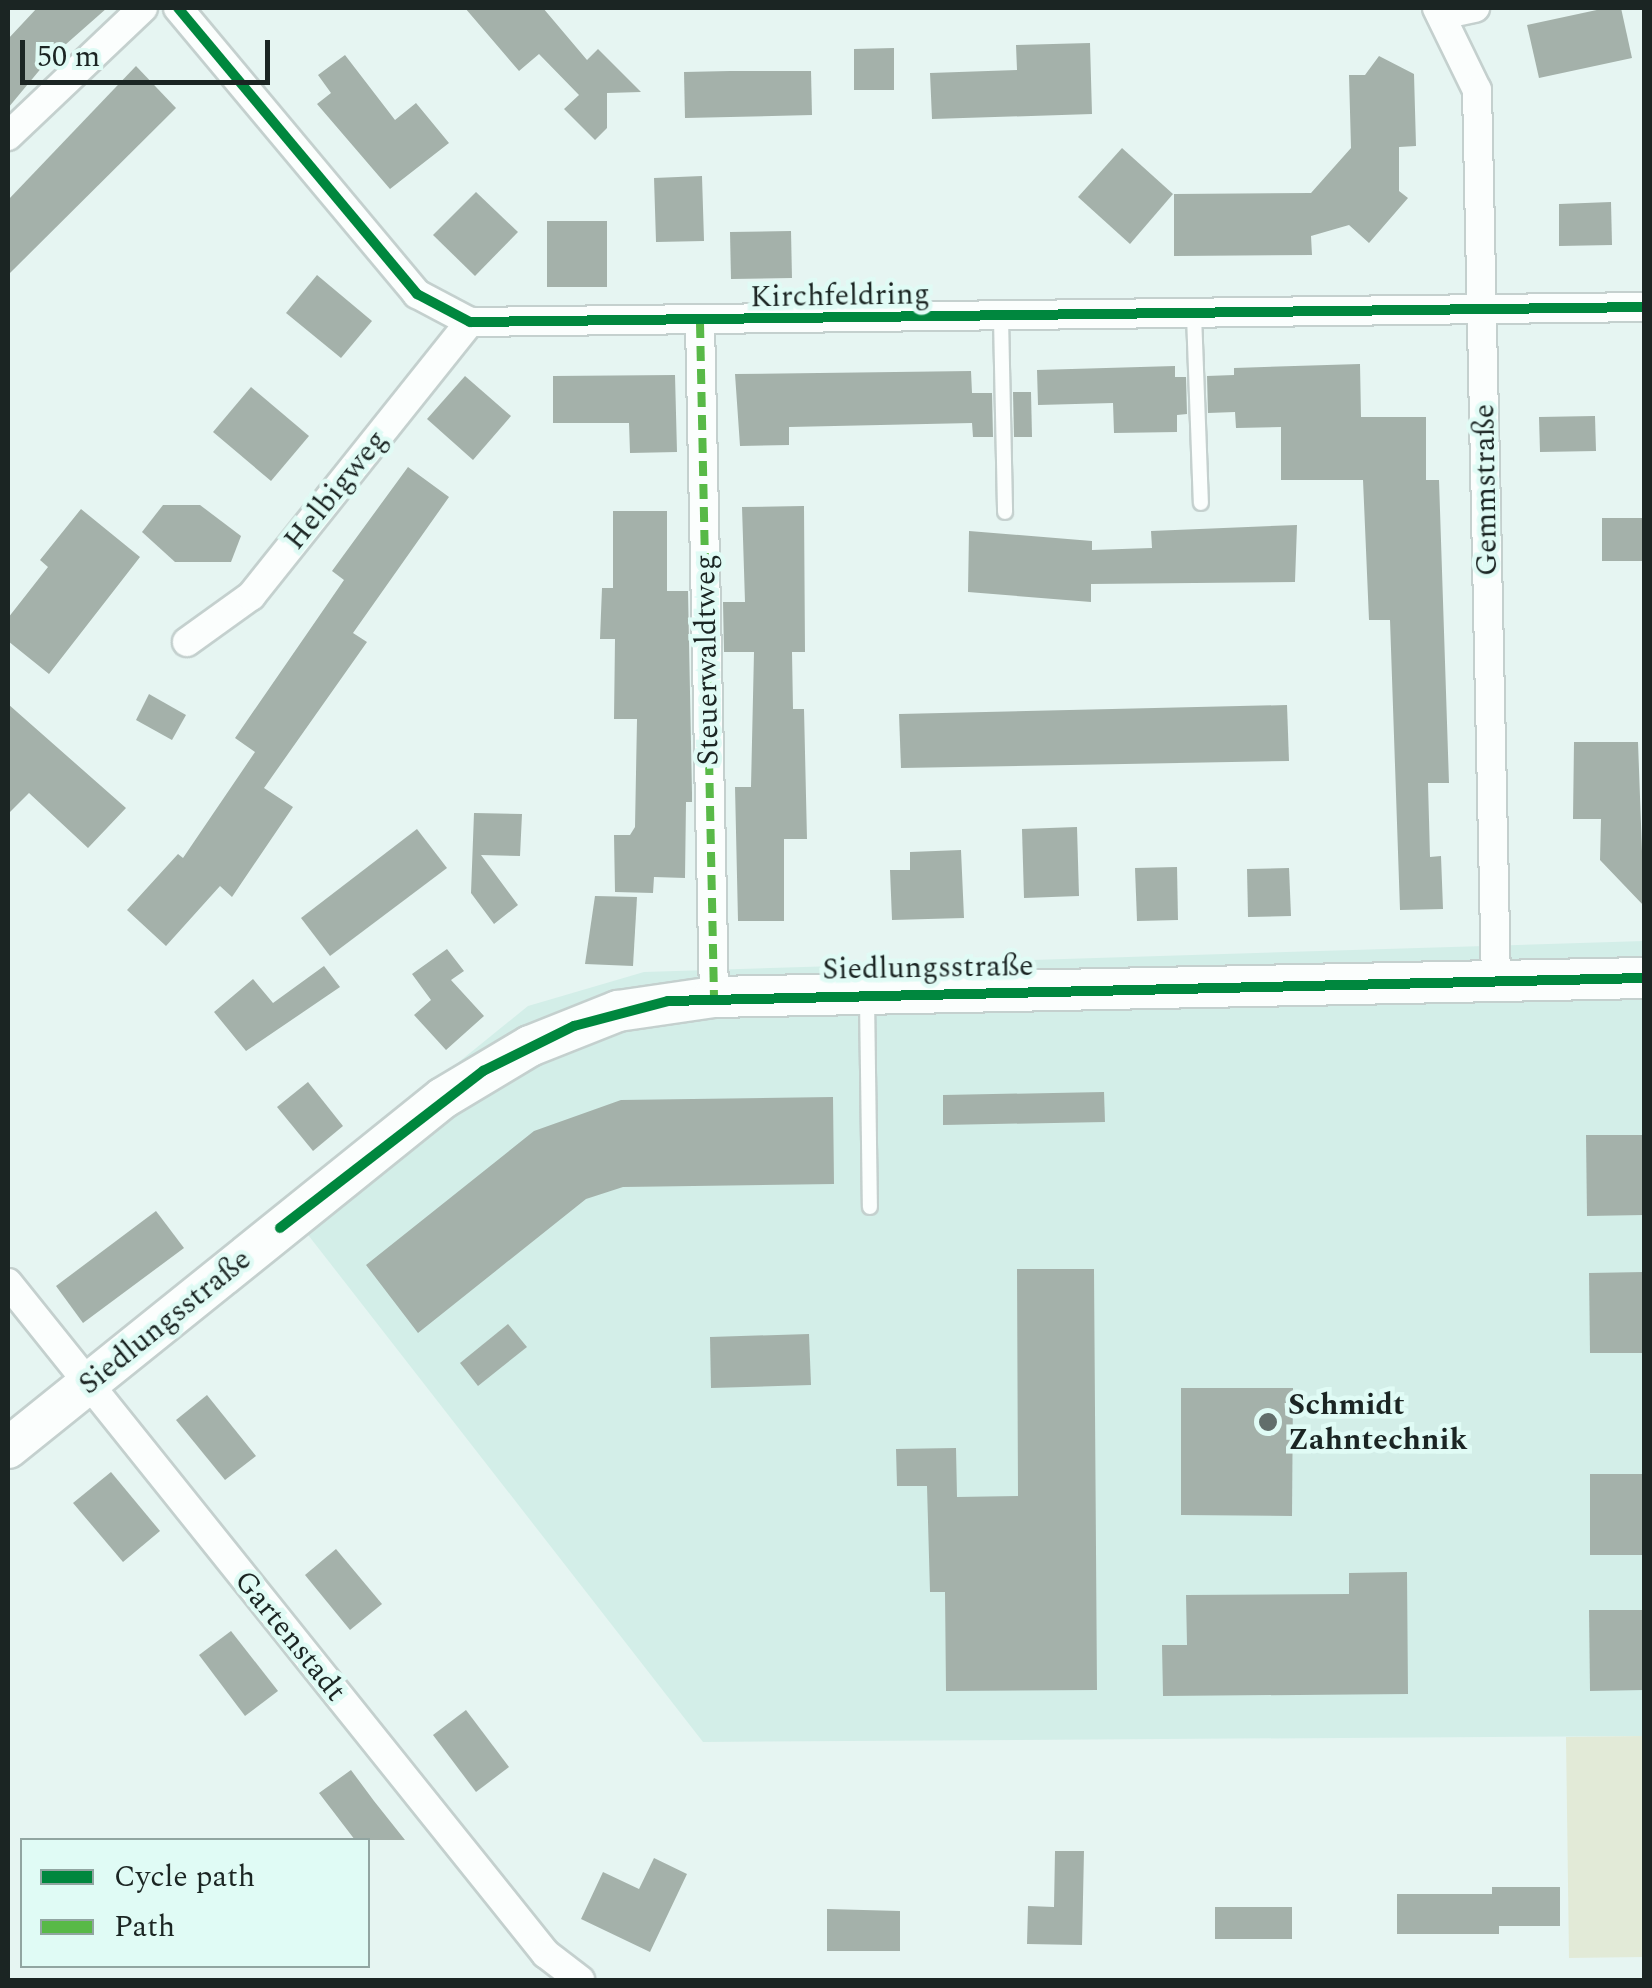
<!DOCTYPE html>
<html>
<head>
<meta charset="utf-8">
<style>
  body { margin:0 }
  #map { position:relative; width:1652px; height:1988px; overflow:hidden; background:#e6f5f2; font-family:Spectral,serif }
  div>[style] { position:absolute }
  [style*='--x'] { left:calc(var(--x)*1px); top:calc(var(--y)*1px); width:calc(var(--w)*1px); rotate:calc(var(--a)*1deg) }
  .built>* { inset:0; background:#d3eee8 }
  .green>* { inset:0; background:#e2ead7 }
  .building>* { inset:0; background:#a4b1aa }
  .roads { filter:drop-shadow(2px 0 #c4d0ce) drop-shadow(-2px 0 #c4d0ce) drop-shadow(0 2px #c4d0ce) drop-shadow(0 -2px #c4d0ce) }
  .lane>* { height:14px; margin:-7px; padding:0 7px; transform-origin:7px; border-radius:7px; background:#fbfefd }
  .street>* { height:28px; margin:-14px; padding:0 14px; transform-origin:14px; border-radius:14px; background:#fbfefd }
  .secondary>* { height:40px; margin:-20px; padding:0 20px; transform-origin:20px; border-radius:20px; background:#fbfefd }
  .quiet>* { height:8px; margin-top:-4px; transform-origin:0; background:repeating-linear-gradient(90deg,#58b947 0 15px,transparent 0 23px) }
  .cycleway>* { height:10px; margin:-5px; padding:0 5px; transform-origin:5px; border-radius:5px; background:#00873e }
  .dots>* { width:28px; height:28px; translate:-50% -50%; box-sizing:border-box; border:5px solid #e0fbf5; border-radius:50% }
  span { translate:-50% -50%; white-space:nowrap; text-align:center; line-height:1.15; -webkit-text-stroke:9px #e0fbf5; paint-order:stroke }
  .street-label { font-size:30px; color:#1b2523 }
  .poi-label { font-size:30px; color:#1b2523; font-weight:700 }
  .left { translate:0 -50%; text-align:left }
  .frame { position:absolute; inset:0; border:10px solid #1b2523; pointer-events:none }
  .legend { position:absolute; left:20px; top:1838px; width:350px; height:130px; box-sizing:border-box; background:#e0fbf5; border:2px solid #91a5a1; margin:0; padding:12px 18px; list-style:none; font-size:30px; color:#1b2523 }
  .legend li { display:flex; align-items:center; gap:20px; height:50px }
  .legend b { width:50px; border:2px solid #91a5a1 }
  .scale { position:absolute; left:20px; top:40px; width:250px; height:45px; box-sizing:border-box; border:5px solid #1b2523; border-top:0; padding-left:12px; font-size:30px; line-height:35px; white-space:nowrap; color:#1b2523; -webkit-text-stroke:8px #e0fbf5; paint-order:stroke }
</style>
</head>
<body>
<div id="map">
  <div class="built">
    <div style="clip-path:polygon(1644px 941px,1644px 1736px,703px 1742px,284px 1204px,528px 1006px,644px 972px)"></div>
  </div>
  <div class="green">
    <div style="clip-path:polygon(1644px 1736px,1644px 1957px,1569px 1958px,1566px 1737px)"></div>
  </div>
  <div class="building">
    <div style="clip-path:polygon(37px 8px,107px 8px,48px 60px,8px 108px,8px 39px)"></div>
    <div style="clip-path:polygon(465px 8px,543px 8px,587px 60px,598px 49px,641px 92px,607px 93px,607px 128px,595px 140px,564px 109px,579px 95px,539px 54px,519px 71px)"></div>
    <div style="clip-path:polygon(1606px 8px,1621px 8px,1632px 58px,1539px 78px,1527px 25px)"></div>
    <div style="clip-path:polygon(1090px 43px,1092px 114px,932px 119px,930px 73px,1017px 70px,1016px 45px)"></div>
    <div style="clip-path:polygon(894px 48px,894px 90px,854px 90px,854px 49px)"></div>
    <div style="clip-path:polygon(345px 55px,395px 120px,416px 103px,449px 143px,390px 189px,317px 104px,331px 93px,318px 75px)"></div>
    <div style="clip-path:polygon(1379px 56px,1414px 74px,1416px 146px,1399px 147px,1399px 191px,1408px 198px,1369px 243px,1349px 225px,1311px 236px,1312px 255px,1174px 256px,1174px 194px,1311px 193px,1351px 148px,1349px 75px,1365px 75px)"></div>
    <div style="clip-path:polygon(136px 66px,176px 108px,8px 275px,8px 200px)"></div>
    <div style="clip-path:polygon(730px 71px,811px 71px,812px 115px,685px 118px,684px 72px)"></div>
    <div style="clip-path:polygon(1122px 148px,1173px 194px,1130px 244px,1078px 197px)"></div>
    <div style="clip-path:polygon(702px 176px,704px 241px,656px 242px,654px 178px)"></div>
    <div style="clip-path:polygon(476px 192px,518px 232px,475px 276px,433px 235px)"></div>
    <div style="clip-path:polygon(1611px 202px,1612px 245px,1559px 246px,1559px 204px)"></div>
    <div style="clip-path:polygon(547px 221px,607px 221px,607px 287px,547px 287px)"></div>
    <div style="clip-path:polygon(791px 231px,792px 278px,731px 279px,730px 232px)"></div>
    <div style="clip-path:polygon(317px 275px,372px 321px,341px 358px,286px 313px)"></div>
    <div style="clip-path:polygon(1360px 364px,1361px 417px,1426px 417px,1426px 480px,1439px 480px,1449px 783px,1428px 783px,1430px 857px,1441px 856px,1443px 909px,1400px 910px,1390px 620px,1369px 620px,1363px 480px,1281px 480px,1281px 427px,1236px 428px,1235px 412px,1208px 413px,1207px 376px,1234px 375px,1234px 368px)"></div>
    <div style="clip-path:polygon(1175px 366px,1175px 377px,1186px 377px,1187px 414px,1177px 415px,1177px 432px,1114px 433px,1113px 403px,1038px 405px,1037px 370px)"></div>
    <div style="clip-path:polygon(971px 371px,972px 393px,992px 393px,993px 437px,973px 437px,972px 423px,789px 427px,789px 445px,740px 446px,735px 374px)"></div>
    <div style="clip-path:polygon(675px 375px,677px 452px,630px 453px,629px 423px,553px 423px,553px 376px)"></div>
    <div style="clip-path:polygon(465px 376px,511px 416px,473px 460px,427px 419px)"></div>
    <div style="clip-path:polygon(251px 387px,309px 436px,271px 481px,213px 432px)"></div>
    <div style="clip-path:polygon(1013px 392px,1031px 392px,1032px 437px,1014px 437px)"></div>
    <div style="clip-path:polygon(1595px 416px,1596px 451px,1540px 452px,1539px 417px)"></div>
    <div style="clip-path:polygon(408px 467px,449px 497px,353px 633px,367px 642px,264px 788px,293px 807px,232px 897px,220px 886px,166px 946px,127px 910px,178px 854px,183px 858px,255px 752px,235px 738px,344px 580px,332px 571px)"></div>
    <div style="clip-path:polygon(163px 505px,200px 505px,241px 536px,231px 562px,175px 562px,142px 532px)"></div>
    <div style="clip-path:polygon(804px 506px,805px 652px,792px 652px,793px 709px,804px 709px,807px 839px,784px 839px,784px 921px,738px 921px,735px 787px,751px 787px,754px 652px,724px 652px,723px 602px,745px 602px,742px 507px)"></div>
    <div style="clip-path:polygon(81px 509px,140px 557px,49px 674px,8px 641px,8px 618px,48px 567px,40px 560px)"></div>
    <div style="clip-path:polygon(613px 511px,667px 511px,667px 591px,688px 591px,692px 793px,692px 802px,686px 802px,685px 878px,654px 877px,653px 893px,615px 892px,614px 835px,630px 835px,635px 827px,637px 719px,614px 719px,615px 639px,600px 639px,602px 588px,613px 588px)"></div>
    <div style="clip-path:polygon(1602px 518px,1644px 518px,1644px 561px,1602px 561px)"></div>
    <div style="clip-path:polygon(1297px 525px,1295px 582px,1091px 584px,1091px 602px,968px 592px,969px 531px,1092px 541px,1092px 550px,1152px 548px,1151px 531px)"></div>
    <div style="clip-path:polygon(149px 694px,186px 715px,172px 740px,136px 720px)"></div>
    <div style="clip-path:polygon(8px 704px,126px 808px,88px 848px,29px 793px,8px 814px)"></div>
    <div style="clip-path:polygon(1287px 705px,1289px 761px,901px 768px,899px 714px)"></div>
    <div style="clip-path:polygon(1574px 742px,1638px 742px,1644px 906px,1600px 860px,1601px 819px,1573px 819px)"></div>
    <div style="clip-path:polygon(474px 813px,522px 814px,520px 856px,481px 855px,518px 905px,494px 924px,471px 893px)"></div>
    <div style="clip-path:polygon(1077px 827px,1079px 896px,1024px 898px,1022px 829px)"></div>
    <div style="clip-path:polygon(417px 829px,447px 868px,330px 956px,301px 918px)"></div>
    <div style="clip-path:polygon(961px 850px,964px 918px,892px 920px,890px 870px,910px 870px,910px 852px)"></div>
    <div style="clip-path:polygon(1177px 867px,1178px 920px,1137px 921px,1135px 868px)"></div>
    <div style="clip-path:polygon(1289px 868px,1291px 916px,1248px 917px,1247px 869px)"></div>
    <div style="clip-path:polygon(595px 896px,637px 897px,633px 966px,585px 964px)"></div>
    <div style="clip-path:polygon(447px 949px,464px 971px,451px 980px,484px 1016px,446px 1050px,414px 1015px,431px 1000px,412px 974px)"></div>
    <div style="clip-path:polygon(324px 966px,340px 987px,246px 1051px,214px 1012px,253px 979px,273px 1003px)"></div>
    <div style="clip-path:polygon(308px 1082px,343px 1126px,313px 1151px,277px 1107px)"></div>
    <div style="clip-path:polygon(1104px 1092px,1105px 1122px,943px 1125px,943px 1095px)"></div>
    <div style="clip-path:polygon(833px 1097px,834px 1184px,623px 1187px,586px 1199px,418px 1333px,366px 1265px,534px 1131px,621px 1100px)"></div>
    <div style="clip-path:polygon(1586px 1135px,1644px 1135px,1644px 1215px,1587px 1216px)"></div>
    <div style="clip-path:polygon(156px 1211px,184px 1248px,83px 1323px,56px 1286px)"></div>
    <div style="clip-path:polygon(1017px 1269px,1094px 1269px,1097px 1690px,946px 1691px,945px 1592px,930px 1592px,927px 1486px,897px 1486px,896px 1449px,956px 1448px,957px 1497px,1018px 1496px)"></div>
    <div style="clip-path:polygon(1644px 1272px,1644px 1353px,1590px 1353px,1589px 1273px)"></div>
    <div style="clip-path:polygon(508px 1324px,527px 1347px,478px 1386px,460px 1363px)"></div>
    <div style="clip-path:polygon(809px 1334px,811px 1385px,711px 1388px,710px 1337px)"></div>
    <div style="clip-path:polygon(1181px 1388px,1293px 1388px,1292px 1516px,1181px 1515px)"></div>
    <div style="clip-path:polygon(207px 1395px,256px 1456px,225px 1480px,176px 1420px)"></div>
    <div style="clip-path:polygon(111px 1472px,160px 1531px,123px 1562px,73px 1503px)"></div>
    <div style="clip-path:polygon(1590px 1474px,1644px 1474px,1644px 1555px,1590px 1555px)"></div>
    <div style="clip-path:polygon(336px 1549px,382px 1604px,350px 1630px,305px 1575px)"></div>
    <div style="clip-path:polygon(1407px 1572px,1408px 1694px,1163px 1696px,1162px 1645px,1187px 1645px,1186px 1595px,1349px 1594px,1349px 1573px)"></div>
    <div style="clip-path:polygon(1589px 1610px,1644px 1610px,1644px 1690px,1590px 1691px)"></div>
    <div style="clip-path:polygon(231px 1631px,278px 1691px,245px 1716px,199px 1655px)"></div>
    <div style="clip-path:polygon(466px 1710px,509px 1767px,476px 1792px,433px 1735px)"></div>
    <div style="clip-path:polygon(351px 1770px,374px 1801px,405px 1840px,355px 1840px,319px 1793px)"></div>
    <div style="clip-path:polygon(1055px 1851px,1084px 1851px,1082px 1945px,1027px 1944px,1028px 1906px,1054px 1907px)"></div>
    <div style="clip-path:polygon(654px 1858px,687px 1874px,650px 1952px,581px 1919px,603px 1872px,639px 1889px)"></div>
    <div style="clip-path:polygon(1492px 1887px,1560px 1887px,1560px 1926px,1499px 1926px,1499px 1934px,1397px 1934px,1397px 1894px,1492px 1894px)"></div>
    <div style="clip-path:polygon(1215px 1907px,1292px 1907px,1292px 1939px,1215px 1939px)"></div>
    <div style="clip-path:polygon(827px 1909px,900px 1911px,900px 1951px,827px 1951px)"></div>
  </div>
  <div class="roads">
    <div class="lane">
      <div style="--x:1194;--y:315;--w:188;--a:87.9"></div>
      <div style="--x:1001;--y:318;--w:194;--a:88.8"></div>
      <div style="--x:867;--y:999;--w:208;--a:89.2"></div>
    </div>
    <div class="street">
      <div style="--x:178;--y:8;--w:373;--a:50.1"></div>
      <div style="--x:417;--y:294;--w:60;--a:27.8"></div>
      <div style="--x:470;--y:322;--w:1174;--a:-0.73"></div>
      <div style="--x:1437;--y:8;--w:91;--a:64"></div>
      <div style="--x:1477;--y:90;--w:891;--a:88.78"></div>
      <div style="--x:1441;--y:15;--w:35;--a:-12"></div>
      <div style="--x:8;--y:136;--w:186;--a:-43.5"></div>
      <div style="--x:700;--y:323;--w:674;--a:88.81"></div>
      <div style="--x:187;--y:642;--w:79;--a:-35.7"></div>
      <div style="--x:251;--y:596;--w:351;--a:-51.4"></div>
      <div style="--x:8;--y:1283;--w:860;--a:51.28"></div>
      <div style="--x:546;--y:1954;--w:43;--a:37.4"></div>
    </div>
    <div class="secondary">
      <div style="--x:8;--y:1448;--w:558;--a:-38.82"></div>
      <div style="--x:443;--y:1098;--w:101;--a:-30.9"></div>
      <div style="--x:530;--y:1046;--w:95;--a:-21.7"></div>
      <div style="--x:618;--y:1011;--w:97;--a:-8.3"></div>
      <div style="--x:714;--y:997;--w:930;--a:-1.17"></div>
    </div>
  </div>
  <div class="quiet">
    <div style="--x:700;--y:323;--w:674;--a:88.81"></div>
  </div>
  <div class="cycleway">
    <div style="--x:178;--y:8;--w:373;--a:50.1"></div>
    <div style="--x:417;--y:294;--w:60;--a:27.8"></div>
    <div style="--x:470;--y:322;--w:1174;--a:-0.73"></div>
    <div style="--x:280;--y:1228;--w:257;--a:-37.7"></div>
    <div style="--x:483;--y:1071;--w:102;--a:-26.3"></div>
    <div style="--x:574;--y:1026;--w:97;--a:-14.9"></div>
    <div style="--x:668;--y:1001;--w:976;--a:-1.35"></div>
  </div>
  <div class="dots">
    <div style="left:1268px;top:1422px;background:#626e6b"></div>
  </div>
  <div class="street-label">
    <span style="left:840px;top:296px;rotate:-1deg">Kirchfeldring</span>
    <span style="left:336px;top:490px;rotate:-51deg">Helbigweg</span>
    <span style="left:1486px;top:490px;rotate:-91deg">Gemmstraße</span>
    <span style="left:707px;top:660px;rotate:-91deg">Steuerwaldtweg</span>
    <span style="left:928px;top:968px;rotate:-1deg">Siedlungsstraße</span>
    <span style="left:165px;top:1322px;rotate:-39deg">Siedlungsstraße</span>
    <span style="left:290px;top:1636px;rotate:51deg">Gartenstadt</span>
  </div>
  <div class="poi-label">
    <span class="left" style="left:1288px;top:1422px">Schmidt<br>Zahntechnik</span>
  </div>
  <div class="frame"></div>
  <ul class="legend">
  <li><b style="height:12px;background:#00873e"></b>Cycle path</li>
  <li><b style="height:12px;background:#58b947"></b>Path</li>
  </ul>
  <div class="scale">50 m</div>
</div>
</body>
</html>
